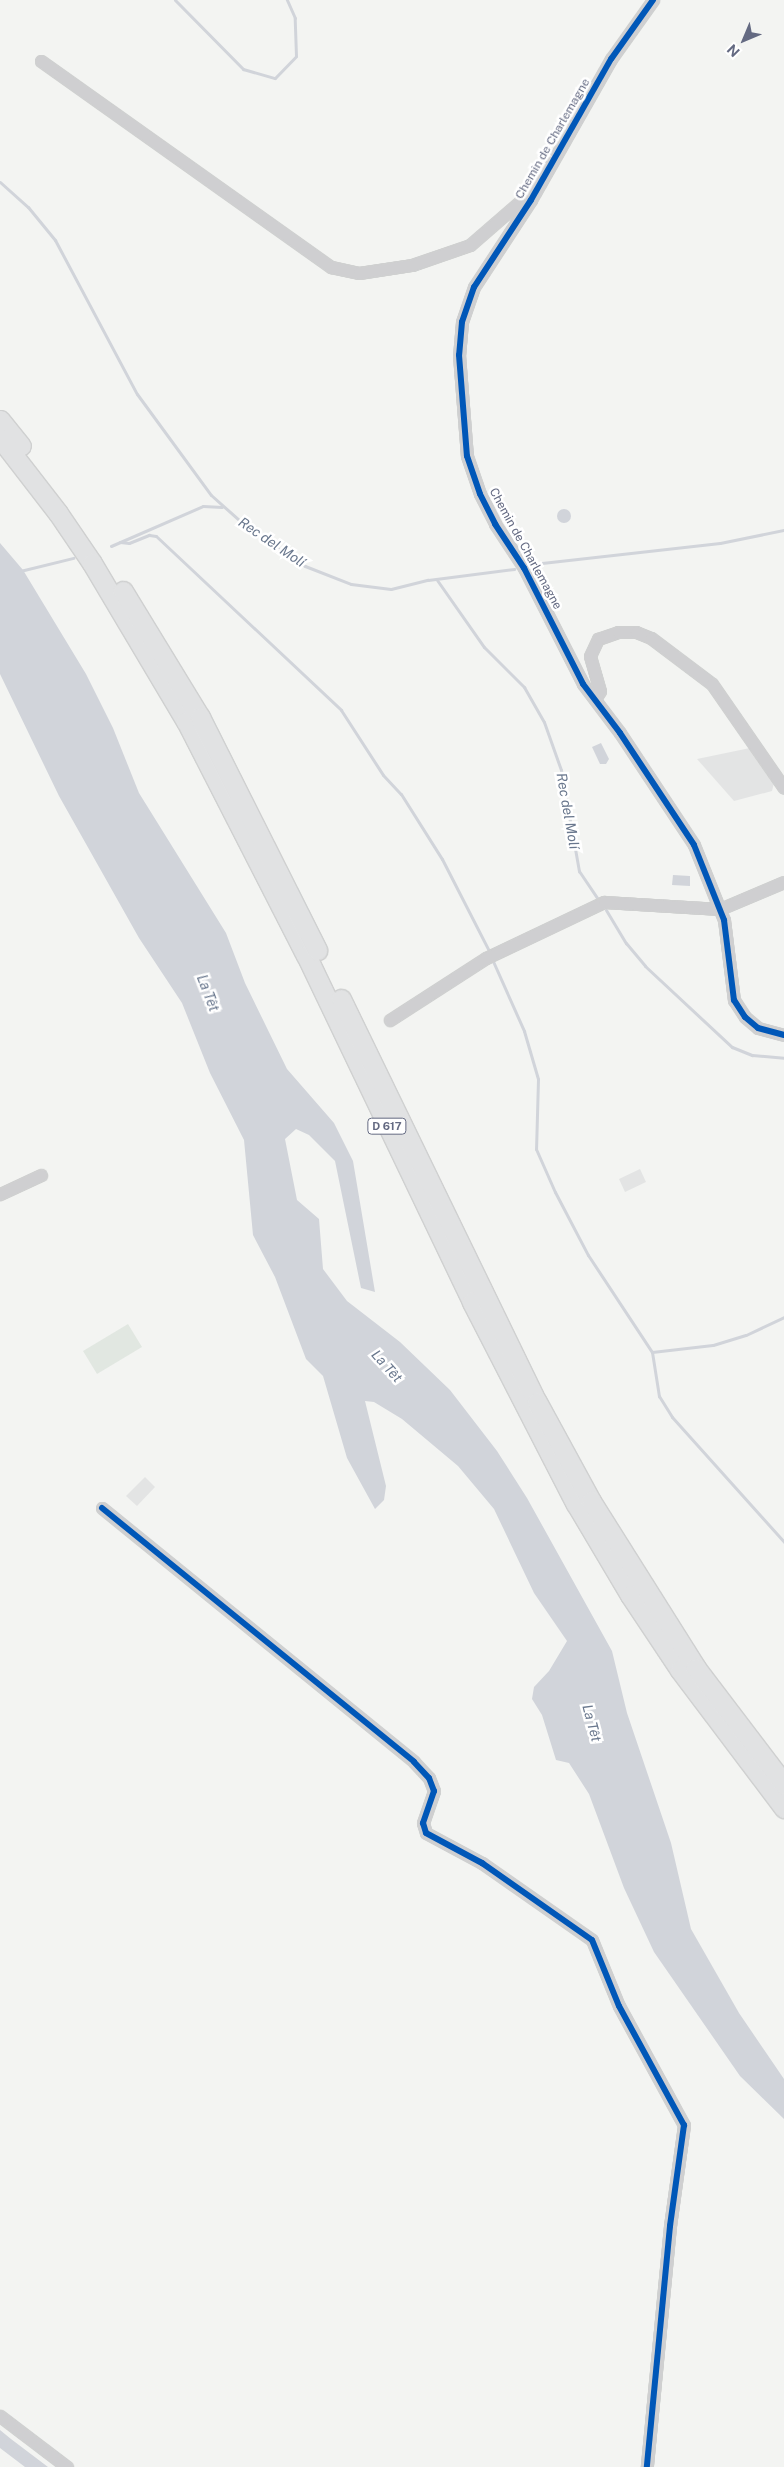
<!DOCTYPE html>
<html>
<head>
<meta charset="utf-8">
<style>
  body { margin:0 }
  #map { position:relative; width:784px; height:2467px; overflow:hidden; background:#f3f4f2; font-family:"Public Sans",sans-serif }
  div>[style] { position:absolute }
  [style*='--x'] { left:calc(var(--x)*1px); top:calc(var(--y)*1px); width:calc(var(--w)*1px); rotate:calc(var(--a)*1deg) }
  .built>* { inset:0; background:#e3e4e4 }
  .green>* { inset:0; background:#e1e7e1 }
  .water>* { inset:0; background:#d1d4da }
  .round { border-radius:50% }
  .stream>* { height:3px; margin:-1.5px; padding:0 1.5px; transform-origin:1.5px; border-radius:1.5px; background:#d1d4da }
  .roads { filter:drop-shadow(1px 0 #cfd0d0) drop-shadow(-1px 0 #cfd0d0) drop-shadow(0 1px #cfd0d0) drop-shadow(0 -1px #cfd0d0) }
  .minor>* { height:11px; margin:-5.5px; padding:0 5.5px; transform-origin:5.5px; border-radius:5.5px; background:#cfcfd1 }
  .trunk>* { height:19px; margin:-9.5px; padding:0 9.5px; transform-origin:9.5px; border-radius:9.5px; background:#e1e2e3 }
  .cycleway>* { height:6px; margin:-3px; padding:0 3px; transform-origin:3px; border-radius:3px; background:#0057b8 }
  span { translate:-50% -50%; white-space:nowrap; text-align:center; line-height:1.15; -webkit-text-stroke:5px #fff; paint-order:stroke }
  .shield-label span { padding:1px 4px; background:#fff; border:1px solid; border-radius:4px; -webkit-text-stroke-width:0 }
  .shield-label { font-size:11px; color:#646a82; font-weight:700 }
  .street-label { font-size:12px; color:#646a82 }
  .water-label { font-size:14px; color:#69778d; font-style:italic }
  .north { position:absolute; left:719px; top:15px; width:50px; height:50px; -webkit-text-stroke:4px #fff; paint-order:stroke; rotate:225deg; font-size:14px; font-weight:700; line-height:20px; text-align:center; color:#646a82 }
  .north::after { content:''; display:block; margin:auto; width:18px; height:22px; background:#646a82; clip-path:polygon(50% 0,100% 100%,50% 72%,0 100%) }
</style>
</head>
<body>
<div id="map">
  <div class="built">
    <div style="clip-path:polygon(750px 748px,774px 783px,772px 791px,734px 801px,697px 759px)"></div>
    <div style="clip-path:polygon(640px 1169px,646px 1182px,625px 1192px,619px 1179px)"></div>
    <div style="clip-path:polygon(145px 1477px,155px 1487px,137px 1506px,126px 1496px)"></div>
  </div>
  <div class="green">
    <div style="clip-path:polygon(128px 1324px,142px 1347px,97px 1374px,83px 1351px)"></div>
  </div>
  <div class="water">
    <div class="round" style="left:557px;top:509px;width:14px;height:14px"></div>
    <div style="clip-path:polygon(0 543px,23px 570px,86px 674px,113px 728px,139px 793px,226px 933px,245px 983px,287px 1069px,334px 1123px,353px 1161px,375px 1292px,361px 1288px,335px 1161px,309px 1135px,296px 1129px,285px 1139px,297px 1200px,319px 1219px,323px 1269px,347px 1301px,400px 1342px,450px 1390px,497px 1451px,527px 1498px,612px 1651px,627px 1713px,671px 1843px,691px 1929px,739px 2013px,784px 2079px,784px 2119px,740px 2076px,654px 1952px,624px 1888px,589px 1794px,569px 1763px,556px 1760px,542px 1715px,532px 1699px,534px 1687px,549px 1671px,567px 1641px,534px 1593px,494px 1509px,458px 1466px,402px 1419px,374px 1402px,365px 1401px,386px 1486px,384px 1500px,375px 1509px,347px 1458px,323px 1376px,306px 1359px,275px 1277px,253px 1235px,244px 1140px,210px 1073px,182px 1003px,139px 938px,59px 796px,0 674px)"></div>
    <div style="clip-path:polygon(601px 743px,609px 759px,606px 764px,600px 764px,592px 747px)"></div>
    <div style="clip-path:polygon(673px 875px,690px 876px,690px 886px,672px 885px)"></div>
    <div style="clip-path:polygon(0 2430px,11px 2439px,48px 2467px,25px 2467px,0 2448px)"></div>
  </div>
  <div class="stream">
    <div style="--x:175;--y:0;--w:97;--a:45.4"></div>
    <div style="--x:243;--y:69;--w:33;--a:16"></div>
    <div style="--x:275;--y:78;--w:30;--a:-46"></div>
    <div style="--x:296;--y:56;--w:38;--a:-92"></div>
    <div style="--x:295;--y:18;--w:20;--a:-114"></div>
    <div style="--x:0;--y:182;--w:38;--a:42"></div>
    <div style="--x:28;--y:207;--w:43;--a:50.7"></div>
    <div style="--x:55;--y:240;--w:174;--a:62"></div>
    <div style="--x:137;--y:394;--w:125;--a:53.8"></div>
    <div style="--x:211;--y:495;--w:51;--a:41.8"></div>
    <div style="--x:249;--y:529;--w:67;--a:33.5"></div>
    <div style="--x:305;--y:566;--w:49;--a:21.4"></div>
    <div style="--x:351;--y:584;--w:40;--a:7.1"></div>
    <div style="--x:391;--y:589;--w:38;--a:-14"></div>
    <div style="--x:428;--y:580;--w:87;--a:-7.3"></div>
    <div style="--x:120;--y:542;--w:9;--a:6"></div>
    <div style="--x:129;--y:543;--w:22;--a:-22"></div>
    <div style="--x:149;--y:535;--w:7;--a:8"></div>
    <div style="--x:156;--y:536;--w:254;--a:43.2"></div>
    <div style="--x:341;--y:710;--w:77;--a:57.1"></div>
    <div style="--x:383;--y:775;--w:26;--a:47"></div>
    <div style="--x:401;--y:794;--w:77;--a:57.8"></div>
    <div style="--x:442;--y:859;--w:106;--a:62.9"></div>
    <div style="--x:111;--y:546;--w:100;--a:-23.5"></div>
    <div style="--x:203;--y:506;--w:19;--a:3"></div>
    <div style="--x:533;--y:564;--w:188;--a:-6.4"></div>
    <div style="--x:720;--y:543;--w:65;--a:-11.5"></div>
    <div style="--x:20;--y:571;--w:55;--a:-13.8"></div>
    <div style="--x:437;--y:580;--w:82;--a:55"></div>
    <div style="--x:484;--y:647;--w:57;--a:45"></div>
    <div style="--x:524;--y:687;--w:40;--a:60.3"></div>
    <div style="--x:544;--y:722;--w:51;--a:70.5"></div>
    <div style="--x:561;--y:770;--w:103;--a:79.9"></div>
    <div style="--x:579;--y:871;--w:36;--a:56"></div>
    <div style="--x:606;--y:910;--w:39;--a:59"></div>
    <div style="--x:626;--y:943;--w:30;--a:50"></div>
    <div style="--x:645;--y:966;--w:119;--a:43"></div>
    <div style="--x:732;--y:1047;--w:22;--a:22"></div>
    <div style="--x:752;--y:1055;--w:32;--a:5"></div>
    <div style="--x:492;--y:959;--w:79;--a:66"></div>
    <div style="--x:524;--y:1031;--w:50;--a:73.7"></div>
    <div style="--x:538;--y:1079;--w:70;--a:91.6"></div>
    <div style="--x:536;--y:1149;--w:47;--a:66.2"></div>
    <div style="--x:555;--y:1192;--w:71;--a:62.4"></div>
    <div style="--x:588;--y:1255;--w:116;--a:56.6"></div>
    <div style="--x:652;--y:1352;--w:45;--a:81"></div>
    <div style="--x:659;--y:1396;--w:25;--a:58"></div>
    <div style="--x:672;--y:1417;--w:168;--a:48.1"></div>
    <div style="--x:652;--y:1352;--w:61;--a:-6.5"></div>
    <div style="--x:713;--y:1345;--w:34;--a:-17"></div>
    <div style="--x:746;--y:1335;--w:42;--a:-25.3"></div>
  </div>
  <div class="roads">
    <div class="minor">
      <div style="--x:653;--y:0;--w:72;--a:125.4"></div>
      <div style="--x:611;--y:59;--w:162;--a:119.6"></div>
      <div style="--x:531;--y:200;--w:104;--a:123.2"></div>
      <div style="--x:474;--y:287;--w:37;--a:109"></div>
      <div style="--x:462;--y:322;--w:33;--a:95"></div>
      <div style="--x:459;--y:355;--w:101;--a:85.5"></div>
      <div style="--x:467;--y:456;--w:40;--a:71.1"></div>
      <div style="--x:480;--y:494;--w:34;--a:63"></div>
      <div style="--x:495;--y:524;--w:53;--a:56.6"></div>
      <div style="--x:524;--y:568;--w:130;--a:63"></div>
      <div style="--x:583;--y:684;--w:61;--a:52.9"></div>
      <div style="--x:620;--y:733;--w:134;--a:56.5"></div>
      <div style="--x:694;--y:845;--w:81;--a:68.2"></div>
      <div style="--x:724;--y:920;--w:81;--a:82.9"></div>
      <div style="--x:734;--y:1000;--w:20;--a:57"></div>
      <div style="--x:745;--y:1017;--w:17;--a:40"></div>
      <div style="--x:758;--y:1028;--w:27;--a:15"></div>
      <div style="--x:41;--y:61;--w:356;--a:35.4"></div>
      <div style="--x:331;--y:267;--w:29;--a:12"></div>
      <div style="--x:359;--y:273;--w:54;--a:-8.6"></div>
      <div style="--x:412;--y:265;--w:61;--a:-19"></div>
      <div style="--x:470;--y:245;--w:81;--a:-41"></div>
      <div style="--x:595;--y:699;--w:9;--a:-58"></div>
      <div style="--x:600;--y:691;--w:36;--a:-106"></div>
      <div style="--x:590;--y:656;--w:19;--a:-65"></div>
      <div style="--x:598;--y:639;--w:21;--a:-19"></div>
      <div style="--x:618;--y:632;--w:18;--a:0"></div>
      <div style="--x:636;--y:632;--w:16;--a:22"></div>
      <div style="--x:651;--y:638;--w:76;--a:37"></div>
      <div style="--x:712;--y:684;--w:126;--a:55.3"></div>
      <div style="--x:390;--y:1020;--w:114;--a:-32.9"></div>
      <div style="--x:486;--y:958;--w:131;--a:-25.4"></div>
      <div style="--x:604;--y:902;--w:116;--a:3.5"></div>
      <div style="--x:720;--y:909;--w:69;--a:-22.9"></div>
      <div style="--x:0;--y:1194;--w:45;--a:-24.9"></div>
      <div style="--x:102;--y:1508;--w:402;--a:39.1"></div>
      <div style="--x:414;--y:1762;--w:22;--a:47"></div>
      <div style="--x:429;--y:1778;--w:14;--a:69"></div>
      <div style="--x:434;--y:1791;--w:34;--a:109"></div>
      <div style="--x:423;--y:1823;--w:10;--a:73"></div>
      <div style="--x:426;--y:1833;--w:64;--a:28.2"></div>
      <div style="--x:482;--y:1863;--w:134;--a:35"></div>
      <div style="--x:592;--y:1940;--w:71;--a:67.8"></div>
      <div style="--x:619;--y:2006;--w:136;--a:61.4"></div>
      <div style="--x:684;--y:2125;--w:102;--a:97.9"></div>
      <div style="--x:670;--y:2226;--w:242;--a:95.5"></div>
      <div style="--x:0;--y:2416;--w:84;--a:37.3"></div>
    </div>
    <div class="trunk">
      <div style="--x:0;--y:420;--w:33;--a:51"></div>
      <div style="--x:0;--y:438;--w:95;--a:52.3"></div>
      <div style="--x:58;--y:513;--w:60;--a:55.8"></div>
      <div style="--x:92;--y:563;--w:184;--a:59.3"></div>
      <div style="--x:186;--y:721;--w:263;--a:62.9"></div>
      <div style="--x:306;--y:955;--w:385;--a:64.4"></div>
      <div style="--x:472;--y:1302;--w:227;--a:62.8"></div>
      <div style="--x:576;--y:1504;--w:106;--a:59.3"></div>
      <div style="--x:630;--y:1595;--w:90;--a:56.3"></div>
      <div style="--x:680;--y:1670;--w:173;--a:53"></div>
      <div style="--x:123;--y:591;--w:148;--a:58.6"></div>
      <div style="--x:200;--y:717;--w:261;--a:63.3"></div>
      <div style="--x:341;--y:999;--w:448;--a:64.1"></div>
      <div style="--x:537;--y:1402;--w:113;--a:61.4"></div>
      <div style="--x:591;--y:1501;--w:197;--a:57.8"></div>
      <div style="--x:696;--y:1668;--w:146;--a:52.8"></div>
    </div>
  </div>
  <div class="cycleway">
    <div style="--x:653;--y:0;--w:72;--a:125.4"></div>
    <div style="--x:611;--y:59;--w:162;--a:119.6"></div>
    <div style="--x:531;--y:200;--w:104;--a:123.2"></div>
    <div style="--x:474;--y:287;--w:37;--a:109"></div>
    <div style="--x:462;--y:322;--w:33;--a:95"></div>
    <div style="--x:459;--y:355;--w:101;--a:85.5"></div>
    <div style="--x:467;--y:456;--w:40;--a:71.1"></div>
    <div style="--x:480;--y:494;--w:34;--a:63"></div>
    <div style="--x:495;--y:524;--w:53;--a:56.6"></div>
    <div style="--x:524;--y:568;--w:130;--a:63"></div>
    <div style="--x:583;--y:684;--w:61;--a:52.9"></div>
    <div style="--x:620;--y:733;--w:134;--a:56.5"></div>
    <div style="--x:694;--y:845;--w:81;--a:68.2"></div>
    <div style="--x:724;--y:920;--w:81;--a:82.9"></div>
    <div style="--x:734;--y:1000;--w:20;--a:57"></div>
    <div style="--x:745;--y:1017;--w:17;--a:40"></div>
    <div style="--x:758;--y:1028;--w:27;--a:15"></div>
    <div style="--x:102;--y:1508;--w:402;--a:39.1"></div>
    <div style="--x:414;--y:1762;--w:22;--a:47"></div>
    <div style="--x:429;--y:1778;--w:14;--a:69"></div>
    <div style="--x:434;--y:1791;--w:34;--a:109"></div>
    <div style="--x:423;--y:1823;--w:10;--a:73"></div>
    <div style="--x:426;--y:1833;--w:64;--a:28.2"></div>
    <div style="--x:482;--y:1863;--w:134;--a:35"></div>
    <div style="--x:592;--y:1940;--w:71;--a:67.8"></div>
    <div style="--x:619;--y:2006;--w:136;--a:61.4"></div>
    <div style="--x:684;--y:2125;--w:102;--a:97.9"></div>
    <div style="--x:670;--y:2226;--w:242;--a:95.5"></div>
  </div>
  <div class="shield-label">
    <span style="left:387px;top:1126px">D 617</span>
  </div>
  <div class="street-label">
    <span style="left:553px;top:139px;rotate:-60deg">Chemin de Charlemagne</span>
    <span style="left:525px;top:549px;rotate:61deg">Chemin de Charlemagne</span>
  </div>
  <div class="water-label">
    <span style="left:272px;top:542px;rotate:34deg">Rec del Molí</span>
    <span style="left:568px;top:811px;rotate:80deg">Rec del Molí</span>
    <span style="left:208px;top:993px;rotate:69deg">La Têt</span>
    <span style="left:387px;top:1366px;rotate:48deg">La Têt</span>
    <span style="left:592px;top:1723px;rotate:75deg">La Têt</span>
  </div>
  <div class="north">N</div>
</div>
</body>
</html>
